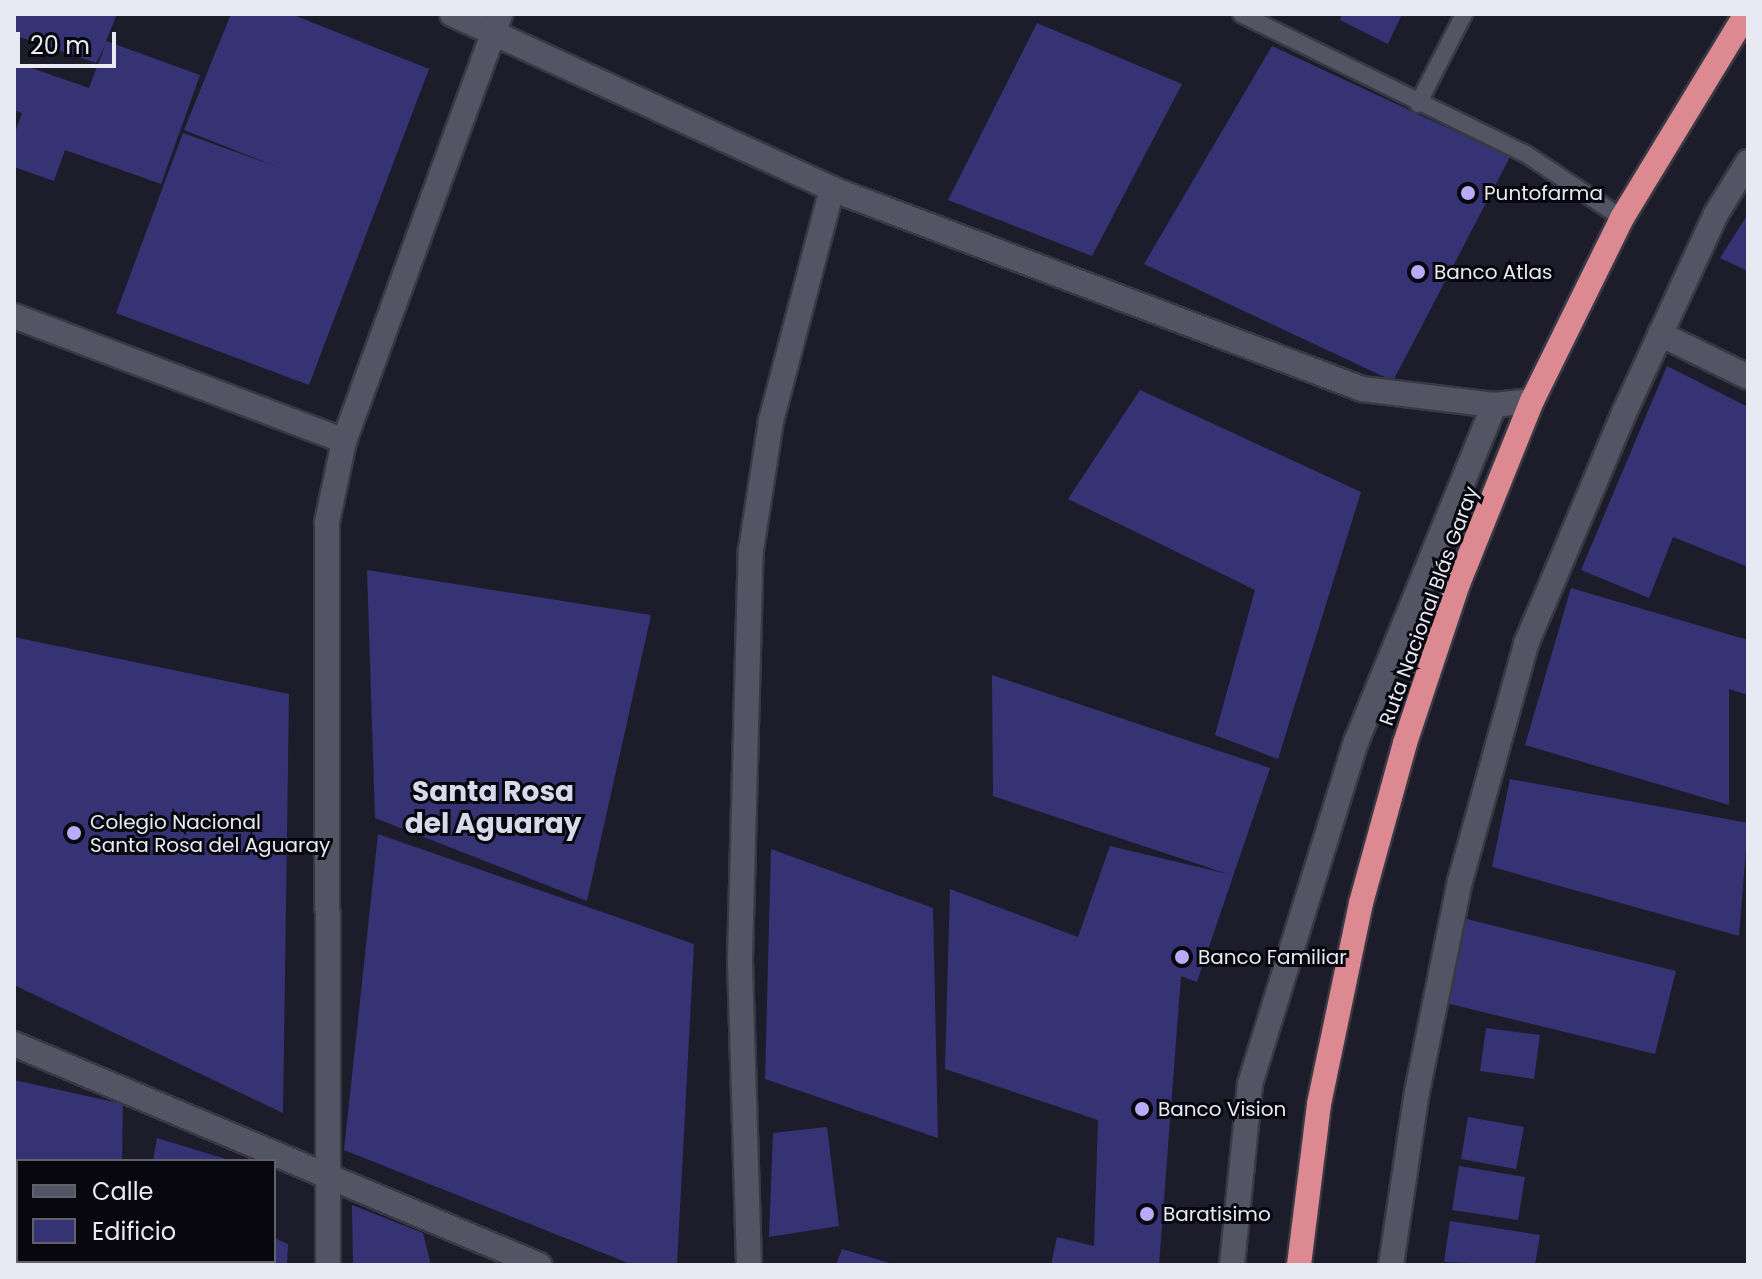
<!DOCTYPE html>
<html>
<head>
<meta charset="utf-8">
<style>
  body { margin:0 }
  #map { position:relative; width:1762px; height:1279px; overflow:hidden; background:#1c1c2a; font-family:Poppins,sans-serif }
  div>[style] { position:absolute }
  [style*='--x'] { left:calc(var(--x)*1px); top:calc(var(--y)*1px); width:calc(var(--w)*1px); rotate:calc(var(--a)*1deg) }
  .building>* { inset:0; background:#363375 }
  .roads { filter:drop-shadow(2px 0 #383943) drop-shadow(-2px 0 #383943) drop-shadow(0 2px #383943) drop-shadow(0 -2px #383943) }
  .lane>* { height:16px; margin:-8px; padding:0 8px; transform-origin:8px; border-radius:8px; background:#535464 }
  .street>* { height:24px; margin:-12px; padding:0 12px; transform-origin:12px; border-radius:12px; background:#535464 }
  .highway>* { height:24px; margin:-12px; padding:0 12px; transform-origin:12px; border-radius:12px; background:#dc8992 }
  .dots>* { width:22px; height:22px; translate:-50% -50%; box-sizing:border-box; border:4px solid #07070d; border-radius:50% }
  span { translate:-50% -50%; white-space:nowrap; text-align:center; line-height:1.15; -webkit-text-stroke:6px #07070d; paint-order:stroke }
  .poi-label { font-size:20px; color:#e8e9f2 }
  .left { translate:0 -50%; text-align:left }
  .street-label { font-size:20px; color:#e8e9f2 }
  .district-label { font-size:28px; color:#d8d9ec; font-weight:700 }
  .frame { position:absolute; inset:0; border:16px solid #e8e9f2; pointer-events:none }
  .legend { position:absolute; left:16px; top:1159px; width:260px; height:104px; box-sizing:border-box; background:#07070d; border:2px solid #616169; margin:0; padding:10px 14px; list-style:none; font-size:24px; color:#e8e9f2 }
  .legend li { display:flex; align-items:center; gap:16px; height:40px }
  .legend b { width:40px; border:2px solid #616169 }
  .scale { position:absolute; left:16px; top:32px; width:100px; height:36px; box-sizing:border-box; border:4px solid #e8e9f2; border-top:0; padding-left:10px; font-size:24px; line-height:28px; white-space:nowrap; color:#e8e9f2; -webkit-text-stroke:6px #07070d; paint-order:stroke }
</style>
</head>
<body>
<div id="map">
  <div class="building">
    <div style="clip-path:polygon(14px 14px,117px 14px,106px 41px,200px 75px,161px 184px,65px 150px,54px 181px,14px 167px,14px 135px,22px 113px,14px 110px,14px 62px,89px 88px,105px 46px,96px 63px,14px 35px)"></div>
    <div style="clip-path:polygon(231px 14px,291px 14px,429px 69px,309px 385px,116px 313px,183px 133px,280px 168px,184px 130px)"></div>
    <div style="clip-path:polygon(1342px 14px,1402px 14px,1388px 44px,1340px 20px)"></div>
    <div style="clip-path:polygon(1037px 23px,1182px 84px,1092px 256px,948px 200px)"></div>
    <div style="clip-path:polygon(1272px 46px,1510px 157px,1393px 381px,1144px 264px)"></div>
    <div style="clip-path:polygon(1748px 214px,1748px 271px,1720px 258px)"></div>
    <div style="clip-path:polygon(1667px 366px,1748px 407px,1748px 567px,1673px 537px,1649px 598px,1581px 570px)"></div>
    <div style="clip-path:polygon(1140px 390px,1361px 492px,1278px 759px,1215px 735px,1255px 590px,1068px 499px)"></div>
    <div style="clip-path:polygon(367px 570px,651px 615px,587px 901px,375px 818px)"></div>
    <div style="clip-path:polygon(1571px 588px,1748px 640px,1748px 695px,1729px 689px,1729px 805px,1525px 745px)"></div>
    <div style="clip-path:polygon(14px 637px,289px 694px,283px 1113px,14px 985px)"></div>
    <div style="clip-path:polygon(992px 675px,1270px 768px,1197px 982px,1181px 976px,1159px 1265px,1051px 1265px,1057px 1237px,1094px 1246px,1098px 1120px,945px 1069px,950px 889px,1078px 937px,1110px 846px,1228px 874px,993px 796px)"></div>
    <div style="clip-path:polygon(1510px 779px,1748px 823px,1739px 936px,1492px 867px)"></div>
    <div style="clip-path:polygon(378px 834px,694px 944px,677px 1265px,633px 1265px,344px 1150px)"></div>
    <div style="clip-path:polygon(771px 849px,933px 908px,938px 1138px,765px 1079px)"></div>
    <div style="clip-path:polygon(1467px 919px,1676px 971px,1655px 1054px,1446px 1003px)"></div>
    <div style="clip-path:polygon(1486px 1028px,1540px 1035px,1534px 1079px,1480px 1071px)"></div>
    <div style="clip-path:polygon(14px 1080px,123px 1104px,122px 1161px,18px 1161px,18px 1239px)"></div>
    <div style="clip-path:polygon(1468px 1117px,1524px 1127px,1516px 1169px,1461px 1159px)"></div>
    <div style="clip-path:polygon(827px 1127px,839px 1226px,769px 1237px,773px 1133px)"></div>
    <div style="clip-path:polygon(157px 1138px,229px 1160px,229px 1161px,153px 1161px)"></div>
    <div style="clip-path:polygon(1459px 1166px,1525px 1177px,1518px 1220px,1452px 1210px)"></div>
    <div style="clip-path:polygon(352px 1205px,423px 1233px,431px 1265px,353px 1265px)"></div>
    <div style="clip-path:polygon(1450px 1221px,1540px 1235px,1535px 1265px,1444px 1262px)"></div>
    <div style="clip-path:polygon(274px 1238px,288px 1244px,287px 1265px,134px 1265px,274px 1261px)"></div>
    <div style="clip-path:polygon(842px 1249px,893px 1264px,893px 1265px,836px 1265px)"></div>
  </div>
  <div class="roads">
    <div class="lane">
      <div style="--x:1241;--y:14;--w:318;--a:26.2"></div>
      <div style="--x:1526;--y:154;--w:115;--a:33.7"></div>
      <div style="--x:1418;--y:104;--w:101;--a:-62.9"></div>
    </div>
    <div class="street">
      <div style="--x:452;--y:14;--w:418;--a:24.7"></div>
      <div style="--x:832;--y:189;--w:566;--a:20.67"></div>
      <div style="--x:1362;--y:389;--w:133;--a:6.9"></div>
      <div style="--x:1494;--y:405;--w:38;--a:-6"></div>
      <div style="--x:14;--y:316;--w:353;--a:20.7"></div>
      <div style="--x:1660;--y:334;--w:98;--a:26"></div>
      <div style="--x:14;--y:1044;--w:570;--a:22.83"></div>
      <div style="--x:328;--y:1265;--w:743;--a:-90.08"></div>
      <div style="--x:327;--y:522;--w:83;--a:-78.1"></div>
      <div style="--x:344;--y:441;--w:455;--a:-69.9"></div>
      <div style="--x:749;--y:1265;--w:307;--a:-91.7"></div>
      <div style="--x:740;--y:958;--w:408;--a:-88.5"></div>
      <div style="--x:751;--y:550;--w:131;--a:-81.2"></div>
      <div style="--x:771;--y:421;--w:240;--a:-75.3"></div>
      <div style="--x:1232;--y:1265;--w:182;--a:-84.3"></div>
      <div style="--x:1250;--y:1084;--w:358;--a:-72.8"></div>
      <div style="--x:1356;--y:742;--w:364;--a:-67.7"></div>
      <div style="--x:1391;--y:1265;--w:175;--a:-81.5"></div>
      <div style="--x:1417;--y:1092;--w:215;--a:-78.5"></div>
      <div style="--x:1460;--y:881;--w:246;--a:-74.4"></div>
      <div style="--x:1526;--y:644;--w:251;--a:-67"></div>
      <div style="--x:1624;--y:413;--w:219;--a:-65.2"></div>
      <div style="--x:1716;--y:214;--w:61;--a:-58.4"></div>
    </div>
    <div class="highway">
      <div style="--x:1299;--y:1265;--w:162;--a:-82.9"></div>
      <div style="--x:1319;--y:1104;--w:205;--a:-78.2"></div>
      <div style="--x:1361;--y:903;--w:166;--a:-74.6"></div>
      <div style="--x:1405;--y:743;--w:168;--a:-71.6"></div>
      <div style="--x:1458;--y:584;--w:197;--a:-68"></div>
      <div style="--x:1532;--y:401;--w:204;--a:-63.8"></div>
      <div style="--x:1622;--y:218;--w:239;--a:-58.7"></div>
    </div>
  </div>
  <div class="dots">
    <div style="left:1468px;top:193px;background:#b9abf7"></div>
    <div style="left:1418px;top:272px;background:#b9abf7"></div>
    <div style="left:74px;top:833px;background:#b9abf7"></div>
    <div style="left:1182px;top:957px;background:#b9abf7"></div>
    <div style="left:1142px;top:1109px;background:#b9abf7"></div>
    <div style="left:1147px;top:1214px;background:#b9abf7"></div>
  </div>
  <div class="poi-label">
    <span class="left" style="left:1484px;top:193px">Puntofarma</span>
    <span class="left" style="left:1434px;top:272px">Banco Atlas</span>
    <span class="left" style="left:90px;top:834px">Colegio Nacional<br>Santa Rosa del Aguaray</span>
    <span class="left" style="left:1198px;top:957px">Banco Familiar</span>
    <span class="left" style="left:1158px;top:1109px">Banco Vision</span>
    <span class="left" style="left:1163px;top:1214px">Baratisimo</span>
  </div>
  <div class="street-label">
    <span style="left:1429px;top:606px;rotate:-70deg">Ruta Nacional Blás Garay</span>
  </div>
  <div class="district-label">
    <span style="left:493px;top:808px">Santa Rosa<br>del Aguaray</span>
  </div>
  <div class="frame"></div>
  <ul class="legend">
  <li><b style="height:10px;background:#535464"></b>Calle</li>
  <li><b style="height:22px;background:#363375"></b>Edificio</li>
  </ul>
  <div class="scale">20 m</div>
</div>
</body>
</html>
